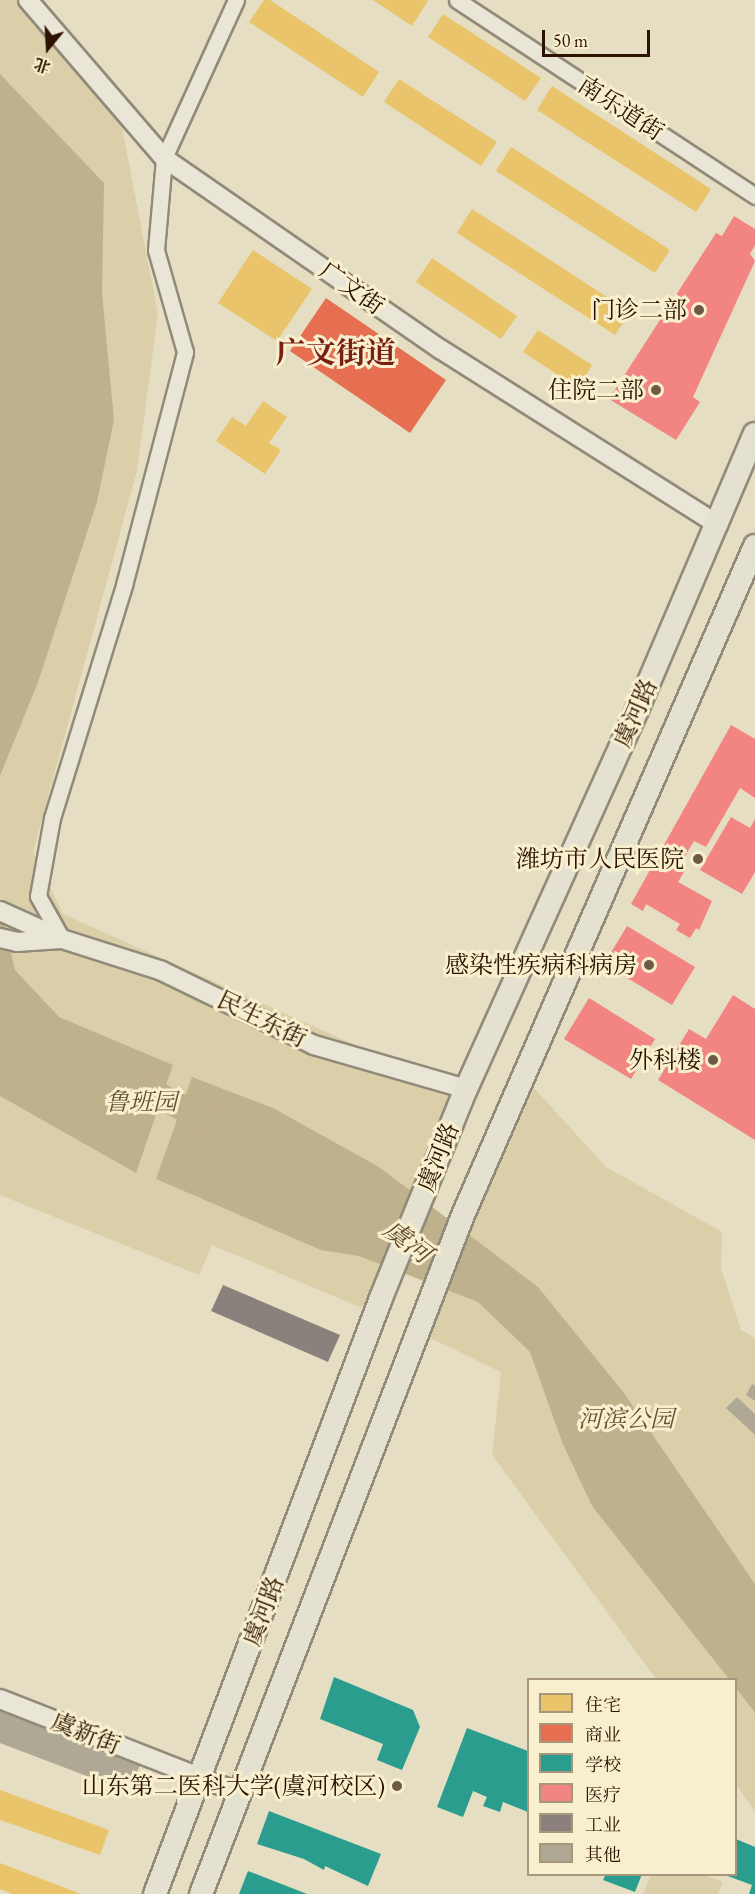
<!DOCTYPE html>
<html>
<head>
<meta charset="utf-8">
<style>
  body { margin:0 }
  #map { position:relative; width:755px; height:1894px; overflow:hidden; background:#e5dec2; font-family:"EB Garamond","Noto Serif SC",serif }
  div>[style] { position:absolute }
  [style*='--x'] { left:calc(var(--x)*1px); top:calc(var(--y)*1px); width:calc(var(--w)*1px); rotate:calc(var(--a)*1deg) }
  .green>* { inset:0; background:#dbcfa9 }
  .water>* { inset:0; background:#c0b18d }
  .homes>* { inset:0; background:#e9c46a }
  .shops>* { inset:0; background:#e76f51 }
  .schools>* { inset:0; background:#2a9d8f }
  .health>* { inset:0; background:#f28482 }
  .industry>* { inset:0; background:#8a817c }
  .river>* { height:26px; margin:-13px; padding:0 13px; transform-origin:13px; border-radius:13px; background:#c0b18d }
  .building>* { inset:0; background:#afa894 }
  .roads { filter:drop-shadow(2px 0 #928a79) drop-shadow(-2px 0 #928a79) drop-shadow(0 2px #928a79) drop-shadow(0 -2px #928a79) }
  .minor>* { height:15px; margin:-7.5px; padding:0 7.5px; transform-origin:7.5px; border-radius:7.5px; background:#e9e6d8 }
  .tertiary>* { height:18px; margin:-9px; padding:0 9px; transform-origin:9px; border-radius:9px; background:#e9e6d8 }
  .primary>* { height:22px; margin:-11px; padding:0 11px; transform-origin:11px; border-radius:11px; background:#e5e1d1 }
  .dots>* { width:16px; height:16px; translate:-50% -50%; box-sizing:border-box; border:3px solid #f8efce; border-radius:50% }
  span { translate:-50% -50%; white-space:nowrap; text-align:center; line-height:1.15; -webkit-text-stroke:6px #f8efce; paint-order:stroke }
  .street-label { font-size:24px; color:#2c1200 }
  .poi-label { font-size:24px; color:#2c1200 }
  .right { translate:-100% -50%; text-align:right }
  .park-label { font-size:24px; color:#665034; font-style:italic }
  .water-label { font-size:26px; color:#614a2f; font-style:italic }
  .district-label { font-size:30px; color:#7a1f14; font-weight:700 }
  .legend { position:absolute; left:527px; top:1678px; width:210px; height:198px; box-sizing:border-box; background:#f8efce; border:2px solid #a6977c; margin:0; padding:8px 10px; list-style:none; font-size:18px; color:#2c1200 }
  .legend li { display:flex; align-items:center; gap:12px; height:30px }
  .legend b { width:30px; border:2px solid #a6977c }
  .north { position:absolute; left:18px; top:18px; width:60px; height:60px; -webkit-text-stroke:4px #f8efce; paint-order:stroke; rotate:198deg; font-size:16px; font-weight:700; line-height:24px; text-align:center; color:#2c1200 }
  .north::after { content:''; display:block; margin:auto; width:21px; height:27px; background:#2c1200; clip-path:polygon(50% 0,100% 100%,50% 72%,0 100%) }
  .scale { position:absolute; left:542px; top:30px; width:108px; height:27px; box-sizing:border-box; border:3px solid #2c1200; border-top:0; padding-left:8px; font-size:18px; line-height:21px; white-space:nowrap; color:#2c1200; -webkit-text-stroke:4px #f8efce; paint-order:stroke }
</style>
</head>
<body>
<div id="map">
  <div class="green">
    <div style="clip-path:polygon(0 0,19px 0,119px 112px,158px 314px,137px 471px,33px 852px,63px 914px,465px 1094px,362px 1308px,212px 1245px,199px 1275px,0 1195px)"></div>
    <div style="clip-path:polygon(534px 1088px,606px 1167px,722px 1232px,721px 1268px,741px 1330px,755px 1338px,755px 1811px,736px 1785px,736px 1680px,656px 1679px,492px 1455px,501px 1372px,424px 1335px)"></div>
    <div style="clip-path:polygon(651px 1875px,704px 1875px,723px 1882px,718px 1894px,643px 1894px)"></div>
  </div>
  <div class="water">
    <div style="clip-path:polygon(0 74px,104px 183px,102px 293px,114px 420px,97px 502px,38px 682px,0 776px)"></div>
    <div style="clip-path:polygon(0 906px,15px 970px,59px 1017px,173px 1065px,136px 1173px,0 1096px)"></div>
    <div style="clip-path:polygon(192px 1077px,273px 1108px,379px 1167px,538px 1287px,624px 1393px,755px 1584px,755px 1713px,736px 1688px,736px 1680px,729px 1679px,592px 1506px,562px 1442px,530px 1352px,478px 1302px,359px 1256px,321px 1250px,156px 1179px)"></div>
  </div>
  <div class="homes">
    <div style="clip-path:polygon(264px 0,270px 0,379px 72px,363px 97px,249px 22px)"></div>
    <div style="clip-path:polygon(373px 0,427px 0,428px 1px,412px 26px)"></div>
    <div style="clip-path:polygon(443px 14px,541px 78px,525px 101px,428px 37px)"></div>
    <div style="clip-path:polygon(399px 79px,497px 142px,481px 166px,384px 102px)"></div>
    <div style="clip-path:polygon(552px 86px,711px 189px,696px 212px,537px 110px)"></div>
    <div style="clip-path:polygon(511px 147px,670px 250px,655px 273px,496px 171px)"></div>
    <div style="clip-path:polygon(472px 209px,630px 312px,615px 335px,457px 233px)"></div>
    <div style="clip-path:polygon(253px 250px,312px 289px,277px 341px,218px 303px)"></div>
    <div style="clip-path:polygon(432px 258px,517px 316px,501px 339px,416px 282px)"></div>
    <div style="clip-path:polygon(351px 323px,379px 343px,364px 366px,389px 383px,404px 360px,430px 377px,417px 396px,424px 400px,405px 428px,313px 365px,331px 338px,338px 343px)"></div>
    <div style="clip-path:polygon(538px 330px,592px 365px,578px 388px,523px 352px)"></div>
    <div style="clip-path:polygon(263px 401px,287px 417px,269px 443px,281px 450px,265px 474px,216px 441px,232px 417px,246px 426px)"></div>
    <div style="clip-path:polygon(0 1790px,109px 1830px,100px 1855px,0 1820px)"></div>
    <div style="clip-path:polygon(0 1863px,81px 1894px,12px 1894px,0 1889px)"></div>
  </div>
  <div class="shops">
    <div style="clip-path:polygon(326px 298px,446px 380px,410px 433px,290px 351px)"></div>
  </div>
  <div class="schools">
    <div style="clip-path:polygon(334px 1677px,413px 1710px,420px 1727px,402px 1770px,377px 1760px,383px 1744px,320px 1719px)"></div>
    <div style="clip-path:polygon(467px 1728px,528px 1751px,528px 1812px,503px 1802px,500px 1812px,483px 1806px,487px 1797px,473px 1791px,463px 1817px,437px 1807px)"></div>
    <div style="clip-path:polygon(269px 1811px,381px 1854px,368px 1886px,325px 1866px,324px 1870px,304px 1859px,257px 1844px)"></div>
    <div style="clip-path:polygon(736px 1839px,755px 1847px,755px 1894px,749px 1894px,752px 1885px,725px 1875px,736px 1874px)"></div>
    <div style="clip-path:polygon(248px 1871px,307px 1894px,239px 1894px)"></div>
    <div style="clip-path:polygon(606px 1874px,642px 1874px,635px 1892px,603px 1880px)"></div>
  </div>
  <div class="health">
    <div style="clip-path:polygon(734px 216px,755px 229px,755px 245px,750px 254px,755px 261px,693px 397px,700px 402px,676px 440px,609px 399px,716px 233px,722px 236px)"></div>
    <div style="clip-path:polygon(731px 725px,755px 739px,755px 798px,740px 788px,706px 847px,694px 841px,679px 866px,685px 870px,678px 882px,712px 901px,699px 930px,696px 928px,690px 938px,676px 930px,680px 924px,646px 904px,643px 911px,631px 904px)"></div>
    <div style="clip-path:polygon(731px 817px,750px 828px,755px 819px,755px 872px,742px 894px,700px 870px)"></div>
    <div style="clip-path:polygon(627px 926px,695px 967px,672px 1005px,604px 964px)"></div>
    <div style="clip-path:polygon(733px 995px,755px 1009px,755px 1140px,658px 1080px,689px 1029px,706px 1039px)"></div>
    <div style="clip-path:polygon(589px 998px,655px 1039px,631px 1079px,564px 1039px)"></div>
  </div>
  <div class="industry">
    <div style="clip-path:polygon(223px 1285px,340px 1335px,328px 1362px,211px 1311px)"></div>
  </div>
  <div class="river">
    <div style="--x:132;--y:1081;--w:89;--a:28"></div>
  </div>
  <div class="building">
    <div style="clip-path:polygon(752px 1384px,755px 1386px,755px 1401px,746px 1395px)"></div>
    <div style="clip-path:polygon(737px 1397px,755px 1414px,755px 1435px,726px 1408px)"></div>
    <div style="clip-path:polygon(0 1704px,141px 1762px,129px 1792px,0 1743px)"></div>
  </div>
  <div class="roads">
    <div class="minor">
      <div style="--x:457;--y:0;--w:357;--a:33.3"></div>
      <div style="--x:62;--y:939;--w:49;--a:-119.2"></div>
      <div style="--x:38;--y:896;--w:79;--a:-79.8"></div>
      <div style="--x:52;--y:818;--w:244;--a:-72.8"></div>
      <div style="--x:124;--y:585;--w:241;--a:-75.3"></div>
      <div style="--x:185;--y:352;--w:106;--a:-105.9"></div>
      <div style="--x:156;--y:250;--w:92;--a:-85"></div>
      <div style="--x:164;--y:158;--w:174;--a:-65.5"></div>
    </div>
    <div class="tertiary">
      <div style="--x:28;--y:0;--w:208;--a:49.3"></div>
      <div style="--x:164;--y:158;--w:336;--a:34.7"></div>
      <div style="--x:440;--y:349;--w:329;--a:32.3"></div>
      <div style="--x:0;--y:911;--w:68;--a:24.3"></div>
      <div style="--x:62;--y:939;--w:105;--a:17.7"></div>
      <div style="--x:162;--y:971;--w:169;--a:26"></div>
      <div style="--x:314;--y:1045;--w:158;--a:16.1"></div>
      <div style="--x:0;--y:938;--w:17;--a:13"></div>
      <div style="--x:17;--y:942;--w:44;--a:-3.9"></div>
      <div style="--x:0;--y:1699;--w:258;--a:21.4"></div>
    </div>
    <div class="primary">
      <div style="--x:155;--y:1894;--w:637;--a:-69.23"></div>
      <div style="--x:381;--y:1298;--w:226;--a:-67.9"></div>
      <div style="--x:466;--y:1089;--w:416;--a:-65.7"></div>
      <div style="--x:637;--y:710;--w:300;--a:-66.9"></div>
      <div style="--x:201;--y:1894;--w:728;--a:-68.9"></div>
      <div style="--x:463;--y:1215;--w:730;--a:-66.42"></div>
    </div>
  </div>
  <div class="dots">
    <div style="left:699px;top:310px;background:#6d5944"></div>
    <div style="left:656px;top:390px;background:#6d5944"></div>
    <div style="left:698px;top:859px;background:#6d5944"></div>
    <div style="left:649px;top:965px;background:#6d5944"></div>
    <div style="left:713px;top:1060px;background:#6d5944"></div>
    <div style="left:397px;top:1786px;background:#6d5944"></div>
  </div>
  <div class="street-label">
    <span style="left:621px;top:108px;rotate:33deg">南乐道街</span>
    <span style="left:352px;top:288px;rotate:35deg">广文街</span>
    <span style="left:635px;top:713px;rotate:-66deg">虞河路</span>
    <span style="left:262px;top:1019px;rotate:26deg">民生东街</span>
    <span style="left:438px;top:1157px;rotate:-68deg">虞河路</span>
    <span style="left:263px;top:1611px;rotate:-69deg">虞河路</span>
    <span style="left:86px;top:1733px;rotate:22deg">虞新街</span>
  </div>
  <div class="poi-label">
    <span class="right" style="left:687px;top:310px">门诊二部</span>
    <span class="right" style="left:644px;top:390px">住院二部</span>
    <span class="right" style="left:684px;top:859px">潍坊市人民医院</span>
    <span class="right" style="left:637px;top:965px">感染性疾病科病房</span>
    <span class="right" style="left:701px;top:1060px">外科楼</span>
    <span class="right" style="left:385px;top:1786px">山东第二医科大学(虞河校区)</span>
  </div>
  <div class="park-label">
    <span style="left:141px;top:1102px">鲁班园</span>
    <span style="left:626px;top:1419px">河滨公园</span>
  </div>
  <div class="water-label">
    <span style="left:407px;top:1242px;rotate:37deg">虞河</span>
  </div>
  <div class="district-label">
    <span style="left:336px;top:353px">广文街道</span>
  </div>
  <ul class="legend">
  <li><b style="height:16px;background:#e9c46a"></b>住宅</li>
  <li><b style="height:16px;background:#e76f51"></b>商业</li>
  <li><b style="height:16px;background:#2a9d8f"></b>学校</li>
  <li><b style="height:16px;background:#f28482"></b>医疗</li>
  <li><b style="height:16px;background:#8a817c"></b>工业</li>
  <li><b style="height:16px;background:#afa894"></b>其他</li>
  </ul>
  <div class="north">北</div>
  <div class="scale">50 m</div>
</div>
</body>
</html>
